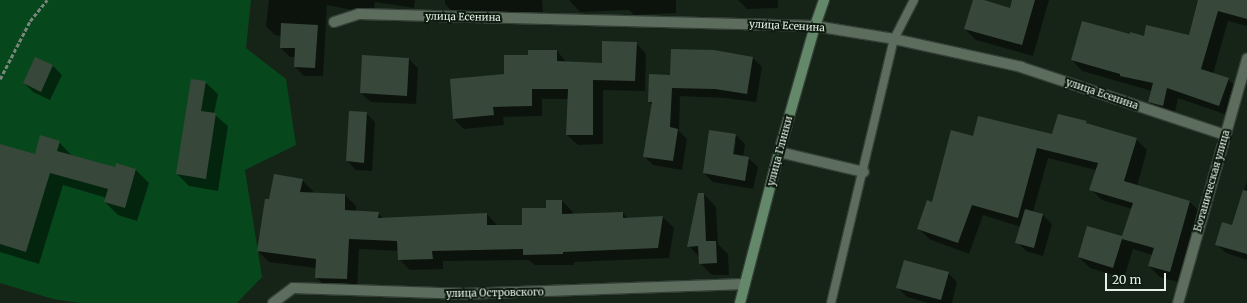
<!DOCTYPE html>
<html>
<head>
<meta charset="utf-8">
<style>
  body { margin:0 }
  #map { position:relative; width:1247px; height:303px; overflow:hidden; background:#162418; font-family:Merriweather,serif }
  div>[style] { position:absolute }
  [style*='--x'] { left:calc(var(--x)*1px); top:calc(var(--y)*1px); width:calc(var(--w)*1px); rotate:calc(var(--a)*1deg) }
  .green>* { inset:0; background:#07471c }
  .shadow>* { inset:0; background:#0007 }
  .building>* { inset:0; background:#374739 }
  .path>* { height:2.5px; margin-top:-1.25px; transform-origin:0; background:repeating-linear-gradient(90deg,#7a867c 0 4px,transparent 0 6px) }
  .roads { filter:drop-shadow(1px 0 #343f36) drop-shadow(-1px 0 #343f36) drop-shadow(0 1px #343f36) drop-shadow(0 -1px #343f36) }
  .lane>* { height:8px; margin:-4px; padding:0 4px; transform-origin:4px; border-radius:4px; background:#5c6d5e }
  .street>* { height:10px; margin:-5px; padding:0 5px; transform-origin:5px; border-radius:5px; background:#5c6d5e }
  .secondary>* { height:10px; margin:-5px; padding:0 5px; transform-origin:5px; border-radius:5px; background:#64896a }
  span { translate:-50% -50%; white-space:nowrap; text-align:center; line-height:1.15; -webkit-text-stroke:4px #0d1b0f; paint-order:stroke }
  .street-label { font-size:10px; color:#e5efe6 }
  .scale { position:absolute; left:1105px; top:273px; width:61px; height:18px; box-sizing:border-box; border:2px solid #e5efe6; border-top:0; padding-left:5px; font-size:12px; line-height:14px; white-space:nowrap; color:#e5efe6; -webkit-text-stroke:3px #0d1b0f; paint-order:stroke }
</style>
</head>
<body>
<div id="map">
  <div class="green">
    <div style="clip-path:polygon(0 0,251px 0,246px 48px,286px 79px,296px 145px,245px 170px,262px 277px,237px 303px,80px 303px,53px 299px,0 283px)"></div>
  </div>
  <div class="shadow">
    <div style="clip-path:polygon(269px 0,415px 0,414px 8px,375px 2px,373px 14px,327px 5px,323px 76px,304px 76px,295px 67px,295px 57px,290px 57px,281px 48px,282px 36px,275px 35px,266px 26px)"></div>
    <div style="clip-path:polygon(445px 0,542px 0,543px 13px,517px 15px,514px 12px,454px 13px,445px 4px)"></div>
    <div style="clip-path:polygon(569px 0,676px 0,676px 13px,634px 15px,629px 10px,580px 12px)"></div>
    <div style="clip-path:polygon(738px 0,778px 0,778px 8px,747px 9px)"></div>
    <div style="clip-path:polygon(974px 0,980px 0,1011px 9px,1013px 0,1049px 0,1033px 56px,976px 40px,965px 29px)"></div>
    <div style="clip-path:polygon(1200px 0,1247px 0,1247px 26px,1228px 21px,1213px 74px,1228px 79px,1239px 90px,1230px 116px,1178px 98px,1174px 116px,1160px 113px,1149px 102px,1152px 91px,1082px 71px,1072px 60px,1130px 35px,1144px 37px,1189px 36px)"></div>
    <div style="clip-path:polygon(636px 43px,646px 54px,645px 91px,603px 90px,603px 144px,578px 145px,567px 135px,569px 99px,542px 99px,542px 116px,503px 117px,504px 125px,464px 129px,454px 119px,451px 80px,505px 75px,529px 56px,557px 51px,567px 63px,603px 64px)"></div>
    <div style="clip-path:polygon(35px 58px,53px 66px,62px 75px,50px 100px,33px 92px,24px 83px)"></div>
    <div style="clip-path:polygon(753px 58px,762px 67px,756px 102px,725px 98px,680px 96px,679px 131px,687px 139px,682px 170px,653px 165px,644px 156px,653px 106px,649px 102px,671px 76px)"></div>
    <div style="clip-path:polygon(409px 59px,418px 68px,416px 104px,371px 102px,361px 93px)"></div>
    <div style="clip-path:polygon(205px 82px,218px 94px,214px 114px,228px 126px,218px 191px,189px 186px,177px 174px)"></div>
    <div style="clip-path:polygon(366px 113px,375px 122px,372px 171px,356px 170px,347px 161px)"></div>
    <div style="clip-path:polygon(1086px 122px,1090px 125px,1136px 139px,1147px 150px,1137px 186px,1190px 202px,1201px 213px,1181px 283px,1160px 277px,1149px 266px,1153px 255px,1133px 249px,1124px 278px,1090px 268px,1079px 257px,1123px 238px,1132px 209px,1102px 200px,1091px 189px,1096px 170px,1048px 158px,1033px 212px,1043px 215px,1052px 224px,1043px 256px,1026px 251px,1017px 242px,1021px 227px,983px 215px,969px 254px,929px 239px,918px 228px,973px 137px,1053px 135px)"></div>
    <div style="clip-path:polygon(evenodd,710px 131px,736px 135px,745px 144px,743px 157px,748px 158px,758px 167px,753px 189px,713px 182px,704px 173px,710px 131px,734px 141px,736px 141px,733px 160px,731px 159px,734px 141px)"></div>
    <div style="clip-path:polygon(59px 142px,72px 156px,115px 168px,116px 164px,136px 170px,149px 183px,137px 221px,118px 215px,105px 202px,107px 198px,63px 185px,39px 264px,0 252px,0 145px,35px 155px)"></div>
    <div style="clip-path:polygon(302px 180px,313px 191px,313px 193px,345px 195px,356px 206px,356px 212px,378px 213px,384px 219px,487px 214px,498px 226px,523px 226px,547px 209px,562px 201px,573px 212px,573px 215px,623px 213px,628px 219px,663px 217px,674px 228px,669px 258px,574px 262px,574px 265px,535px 265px,529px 260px,443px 261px,443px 269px,410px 270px,399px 259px,399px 251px,359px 249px,357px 290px,327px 288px,316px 277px,316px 268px,269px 262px,258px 251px,270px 200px)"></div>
    <div style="clip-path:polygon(1247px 181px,1247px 260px,1226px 253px,1216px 244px,1233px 226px)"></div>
    <div style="clip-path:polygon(704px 194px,716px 207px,718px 244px,728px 254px,729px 275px,712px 275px,700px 263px,699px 257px,689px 246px)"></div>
    <div style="clip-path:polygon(948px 273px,957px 282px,952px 303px,929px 303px,907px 297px,898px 288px)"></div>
  </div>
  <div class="building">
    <div style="clip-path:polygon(973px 0,984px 0,1010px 8px,1012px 0,1035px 0,1022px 45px,964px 29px)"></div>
    <div style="clip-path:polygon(1198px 0,1247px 0,1247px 19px,1218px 11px,1201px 69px,1229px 78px,1219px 106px,1167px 88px,1163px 106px,1148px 102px,1153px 83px,1120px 76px,1120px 74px,1071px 60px,1082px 21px,1130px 34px,1130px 32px,1144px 36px,1146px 25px,1189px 35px)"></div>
    <div style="clip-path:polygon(281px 23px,318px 25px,315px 68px,294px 67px,295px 48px,280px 48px)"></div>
    <div style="clip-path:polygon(602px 41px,637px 42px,635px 81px,593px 80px,593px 135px,566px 135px,568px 89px,532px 89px,532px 106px,493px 107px,494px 115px,453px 119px,450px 79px,504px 74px,504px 55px,528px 55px,528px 50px,557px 50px,557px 61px,602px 63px)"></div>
    <div style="clip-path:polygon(671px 49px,714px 50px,753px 57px,747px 94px,715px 89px,672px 88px,670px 127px,678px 129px,673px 161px,643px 157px,652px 102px,648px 102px,649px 74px,670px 75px)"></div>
    <div style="clip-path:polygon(362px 55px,409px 58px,407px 96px,360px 93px)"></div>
    <div style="clip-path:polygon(35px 57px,53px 65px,41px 92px,23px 83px)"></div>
    <div style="clip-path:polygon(191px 79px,206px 81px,201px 111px,216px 113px,206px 179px,176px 174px)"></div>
    <div style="clip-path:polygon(349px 111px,367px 112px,364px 163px,346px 161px)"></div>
    <div style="clip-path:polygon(1058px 114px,1087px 121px,1086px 123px,1137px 138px,1124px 181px,1190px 201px,1170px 272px,1148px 266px,1154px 248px,1122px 239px,1113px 268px,1078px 257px,1087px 226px,1122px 236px,1133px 203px,1089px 190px,1098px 163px,1037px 148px,1018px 218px,972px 205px,958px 243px,917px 229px,927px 200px,932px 202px,951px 130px,973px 136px,978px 116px,1052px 134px)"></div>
    <div style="clip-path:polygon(709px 130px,736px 134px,733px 154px,749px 157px,745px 181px,703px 173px)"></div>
    <div style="clip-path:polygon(40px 135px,60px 141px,57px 151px,115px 167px,116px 163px,136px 169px,125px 208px,104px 202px,108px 189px,50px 173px,26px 252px,0 244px,0 144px,35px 154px)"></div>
    <div style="clip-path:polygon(274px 174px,303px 179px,300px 192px,345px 194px,345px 210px,379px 212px,378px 218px,487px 213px,487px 225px,522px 225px,522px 208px,546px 208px,546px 200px,562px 200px,562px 214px,623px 212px,623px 218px,663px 216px,658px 248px,563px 252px,563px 254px,523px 255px,523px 249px,432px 251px,433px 259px,398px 260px,397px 241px,349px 239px,347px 279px,315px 278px,316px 259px,257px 251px,265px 199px,269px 199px)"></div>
    <div style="clip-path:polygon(1243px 190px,1247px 191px,1247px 254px,1215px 245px,1222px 222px,1232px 225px)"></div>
    <div style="clip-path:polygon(698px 193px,704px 193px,706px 241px,716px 241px,717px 263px,699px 264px,698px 246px,687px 247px)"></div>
    <div style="clip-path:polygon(1025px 209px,1043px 214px,1034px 248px,1015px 243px)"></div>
    <div style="clip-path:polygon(904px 260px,949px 272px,941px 300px,896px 288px)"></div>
  </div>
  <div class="path">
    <div style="--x:0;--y:79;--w:65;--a:-62.7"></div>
    <div style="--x:30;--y:21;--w:27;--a:-51"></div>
  </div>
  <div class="roads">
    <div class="lane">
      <div style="--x:831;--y:303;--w:271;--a:-76.6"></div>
      <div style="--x:894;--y:39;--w:44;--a:-62.9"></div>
    </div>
    <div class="street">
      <div style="--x:334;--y:22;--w:26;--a:-18"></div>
      <div style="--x:359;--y:14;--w:456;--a:1.5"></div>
      <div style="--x:815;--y:26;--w:80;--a:9.3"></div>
      <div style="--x:894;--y:39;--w:130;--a:12.4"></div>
      <div style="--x:1021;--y:67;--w:215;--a:18.4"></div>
      <div style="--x:779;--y:152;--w:87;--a:13.2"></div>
      <div style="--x:273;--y:303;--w:25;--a:-37"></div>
      <div style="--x:293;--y:288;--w:168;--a:2"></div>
      <div style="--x:461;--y:294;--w:284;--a:-2"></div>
      <div style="--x:1178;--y:303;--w:254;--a:-74.2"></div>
    </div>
    <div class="secondary">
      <div style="--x:740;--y:303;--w:156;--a:-75.5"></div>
      <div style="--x:779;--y:152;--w:131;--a:-74.1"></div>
      <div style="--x:815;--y:26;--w:28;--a:-71"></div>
    </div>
  </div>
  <div class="street-label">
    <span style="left:463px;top:17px;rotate:1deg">улица Есенина</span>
    <span style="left:787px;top:26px;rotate:3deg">улица Есенина</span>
    <span style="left:1102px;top:94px;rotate:19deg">улица Есенина</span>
    <span style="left:780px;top:151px;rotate:-75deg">улица Глинки</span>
    <span style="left:1212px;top:181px;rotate:-74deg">Ботаническая улица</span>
    <span style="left:495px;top:293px;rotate:-1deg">улица Островского</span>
  </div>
  <div class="scale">20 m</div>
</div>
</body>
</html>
